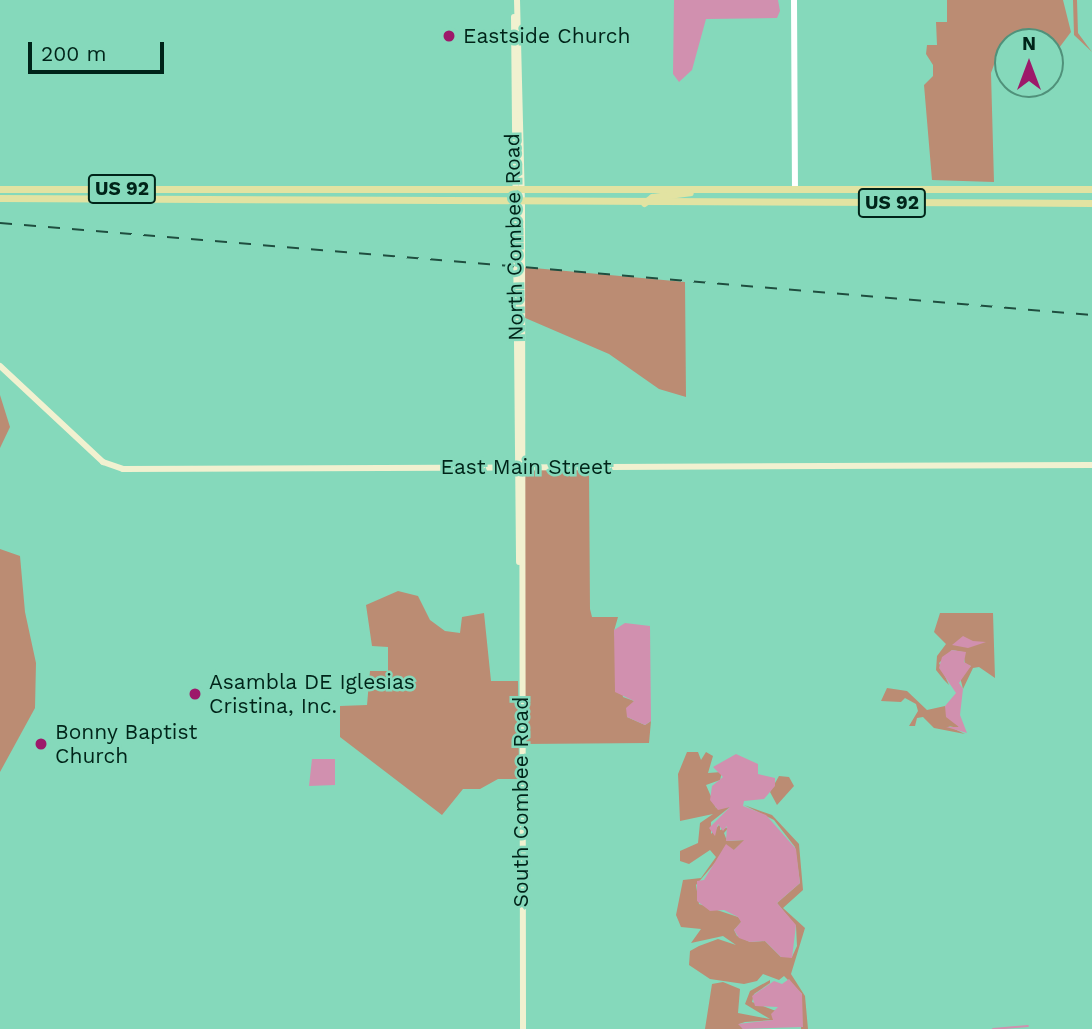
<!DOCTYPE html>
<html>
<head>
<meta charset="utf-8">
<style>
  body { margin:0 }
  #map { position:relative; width:1092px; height:1029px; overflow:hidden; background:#85d9bb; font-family:"Work Sans",sans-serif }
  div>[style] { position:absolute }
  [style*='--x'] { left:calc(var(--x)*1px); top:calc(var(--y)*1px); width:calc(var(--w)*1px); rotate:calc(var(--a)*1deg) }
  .green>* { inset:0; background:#bb8c73 }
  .water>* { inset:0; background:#d190af }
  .stream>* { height:2px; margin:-1px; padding:0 1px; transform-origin:1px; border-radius:1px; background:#d190af }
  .tertiary>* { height:6px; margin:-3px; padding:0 3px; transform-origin:3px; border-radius:3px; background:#fff }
  .secondary>* { height:6px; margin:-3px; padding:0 3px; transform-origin:3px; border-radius:3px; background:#f1f1d0 }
  .primary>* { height:7px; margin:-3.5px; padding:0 3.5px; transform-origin:3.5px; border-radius:3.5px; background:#e2e3a2 }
  .rail>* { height:2px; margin-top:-1px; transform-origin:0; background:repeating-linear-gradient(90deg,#1f4e3f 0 12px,transparent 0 24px) }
  .dots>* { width:19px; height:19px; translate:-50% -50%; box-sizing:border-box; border:4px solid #85d9bb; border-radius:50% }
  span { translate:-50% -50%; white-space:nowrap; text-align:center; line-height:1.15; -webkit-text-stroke:5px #85d9bb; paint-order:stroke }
  .shield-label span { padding:2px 5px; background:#85d9bb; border:2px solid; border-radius:5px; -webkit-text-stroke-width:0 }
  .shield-label { font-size:19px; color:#002419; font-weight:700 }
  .poi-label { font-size:21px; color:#002419 }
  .left { translate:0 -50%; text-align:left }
  .street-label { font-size:21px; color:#002419 }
  .north { position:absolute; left:994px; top:28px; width:70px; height:70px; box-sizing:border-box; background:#85d9bb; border:2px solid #50917a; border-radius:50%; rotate:0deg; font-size:19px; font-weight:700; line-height:28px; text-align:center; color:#002419 }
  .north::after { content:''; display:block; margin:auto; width:24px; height:32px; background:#9d196a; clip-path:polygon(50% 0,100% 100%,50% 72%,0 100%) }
  .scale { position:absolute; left:28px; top:42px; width:136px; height:32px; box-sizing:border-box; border:4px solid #002419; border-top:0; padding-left:9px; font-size:21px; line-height:24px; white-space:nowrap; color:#002419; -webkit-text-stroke:5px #85d9bb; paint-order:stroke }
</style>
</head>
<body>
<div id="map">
  <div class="green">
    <div style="clip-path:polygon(947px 0,1063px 0,1071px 32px,1059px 48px,1050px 47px,1050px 42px,1008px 42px,1008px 50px,999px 51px,991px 73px,994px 182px,932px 180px,924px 85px,933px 76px,933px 65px,926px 54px,927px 45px,937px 45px,936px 22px,947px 22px)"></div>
    <div style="clip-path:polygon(1073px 0,1077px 0,1078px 33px,1092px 52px,1074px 35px)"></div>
    <div style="clip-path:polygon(523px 267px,685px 282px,686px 397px,659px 389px,609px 354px,523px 317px)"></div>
    <div style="clip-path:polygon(0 395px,10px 427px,0 448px)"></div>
    <div style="clip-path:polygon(525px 470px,589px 470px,590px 609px,592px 617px,618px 617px,614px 631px,623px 697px,634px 701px,627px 717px,645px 725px,651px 721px,649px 743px,523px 744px)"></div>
    <div style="clip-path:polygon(0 549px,20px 556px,25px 612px,36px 663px,35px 708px,0 772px)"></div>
    <div style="clip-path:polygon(398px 591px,418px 596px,430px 620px,445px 631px,460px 633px,462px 617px,484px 613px,491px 681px,518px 681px,519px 779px,498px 779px,480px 789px,463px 789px,442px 815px,340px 737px,340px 706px,367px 705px,370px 671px,388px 671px,388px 647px,372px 646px,366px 605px)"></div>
    <div style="clip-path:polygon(940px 613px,993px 613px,995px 678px,979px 667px,973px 668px,963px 689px,960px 677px,971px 666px,965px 664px,963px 652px,952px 650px,939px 663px,949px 685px,944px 680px,936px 670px,937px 656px,946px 644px,934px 632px)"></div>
    <div style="clip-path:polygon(887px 688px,907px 691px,927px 710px,945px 706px,958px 724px,959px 728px,948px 726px,965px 734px,934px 728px,923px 717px,917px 718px,915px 726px,909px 726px,918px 711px,916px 704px,905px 698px,901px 702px,881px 701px)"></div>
    <div style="clip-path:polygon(687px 752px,698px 752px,701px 760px,706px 752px,713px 756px,708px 773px,722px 772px,720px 780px,706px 785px,716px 808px,730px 807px,711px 822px,711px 834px,720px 824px,720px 830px,729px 827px,724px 833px,727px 841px,745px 840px,734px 850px,726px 850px,696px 885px,699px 904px,738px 917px,742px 921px,734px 930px,737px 936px,750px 942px,765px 941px,781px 957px,792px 957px,797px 946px,796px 926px,777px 903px,800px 883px,795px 847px,774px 820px,744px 805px,772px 815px,799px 844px,803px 890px,783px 908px,805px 928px,791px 974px,805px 996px,808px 1029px,801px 1029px,802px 994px,784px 976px,779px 980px,763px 974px,757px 981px,744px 984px,710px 979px,689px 965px,690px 951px,699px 946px,718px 939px,736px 945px,723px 936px,691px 943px,701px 929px,681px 927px,676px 915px,683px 880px,701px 878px,716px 857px,710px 850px,689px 864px,680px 861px,680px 851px,698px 843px,700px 823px,713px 814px,680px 821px,678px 774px)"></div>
    <div style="clip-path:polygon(779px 776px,789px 777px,794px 786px,777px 805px,770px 792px)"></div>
    <div style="clip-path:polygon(770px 980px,770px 983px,754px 994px,752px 1002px,776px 1011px,773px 1020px,745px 1022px,739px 1024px,743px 1029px,705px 1029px,712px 984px,723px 982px,740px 989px,738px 1013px,770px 1019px,745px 1004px,750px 991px)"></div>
  </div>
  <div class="water">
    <div style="clip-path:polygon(674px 0,778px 0,780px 11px,777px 18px,706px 19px,692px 70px,679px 82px,673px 74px)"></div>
    <div style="clip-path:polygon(625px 623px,650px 626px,651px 721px,645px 725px,627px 717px,626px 708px,634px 701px,615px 692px,614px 630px)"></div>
    <div style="clip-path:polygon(963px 636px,973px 641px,986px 642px,968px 648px,952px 645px)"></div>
    <div style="clip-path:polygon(952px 650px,966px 652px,964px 662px,971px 666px,959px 683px,963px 689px,960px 715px,967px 733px,946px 727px,959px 727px,946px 717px,945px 706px,956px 693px,939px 668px,942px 657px)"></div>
    <div style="clip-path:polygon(736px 754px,758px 764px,758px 774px,775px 778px,775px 786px,764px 799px,744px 801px,743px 806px,766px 815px,796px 849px,800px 883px,777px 903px,796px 925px,792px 958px,781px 957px,765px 941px,750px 942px,739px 938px,734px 930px,741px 922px,738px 917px,724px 910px,710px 911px,697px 901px,697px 881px,704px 880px,726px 844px,734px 850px,744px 840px,726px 841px,727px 826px,723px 831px,718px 824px,715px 836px,709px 828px,730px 807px,718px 810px,710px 800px,712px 786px,723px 777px,713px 767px)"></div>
    <div style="clip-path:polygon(312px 759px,335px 759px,335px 785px,309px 786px)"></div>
    <div style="clip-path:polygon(789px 979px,802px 994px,803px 1027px,743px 1029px,738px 1024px,773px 1020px,771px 1014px,778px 1007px,755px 1006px,752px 996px,774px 981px,782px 984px)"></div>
  </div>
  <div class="stream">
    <div style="--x:993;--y:1029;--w:35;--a:-5"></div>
  </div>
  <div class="tertiary">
    <div style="--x:794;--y:0;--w:190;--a:89.7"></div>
  </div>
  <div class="secondary">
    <div style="--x:517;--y:0;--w:205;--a:88.6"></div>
    <div style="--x:522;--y:205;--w:824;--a:89.93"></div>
    <div style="--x:514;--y:17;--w:545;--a:89.47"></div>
    <div style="--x:0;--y:366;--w:141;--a:43"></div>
    <div style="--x:103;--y:462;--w:21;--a:19"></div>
    <div style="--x:123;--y:469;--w:969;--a:-0.24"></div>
  </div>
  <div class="primary">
    <div style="--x:0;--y:189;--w:1092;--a:0"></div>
    <div style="--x:0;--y:198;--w:1092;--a:0.26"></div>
    <div style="--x:644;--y:203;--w:10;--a:-37"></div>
    <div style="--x:652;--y:197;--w:38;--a:-7"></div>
  </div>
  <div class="rail">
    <div style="--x:0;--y:223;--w:1096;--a:4.82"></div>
  </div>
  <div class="dots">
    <div style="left:449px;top:36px;background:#9d196a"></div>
    <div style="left:195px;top:694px;background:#9d196a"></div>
    <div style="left:41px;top:744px;background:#9d196a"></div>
  </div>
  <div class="shield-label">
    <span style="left:122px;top:189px">US 92</span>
    <span style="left:892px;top:203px">US 92</span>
  </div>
  <div class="poi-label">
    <span class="left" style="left:463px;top:36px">Eastside Church</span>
    <span class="left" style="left:209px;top:694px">Asambla DE Iglesias<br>Cristina, Inc.</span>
    <span class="left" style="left:55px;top:744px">Bonny Baptist<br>Church</span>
  </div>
  <div class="street-label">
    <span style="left:514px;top:237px;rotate:-91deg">North Combee Road</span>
    <span style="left:526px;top:467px">East Main Street</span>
    <span style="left:521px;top:802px;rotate:-90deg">South Combee Road</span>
  </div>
  <div class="north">N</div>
  <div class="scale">200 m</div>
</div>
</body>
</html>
